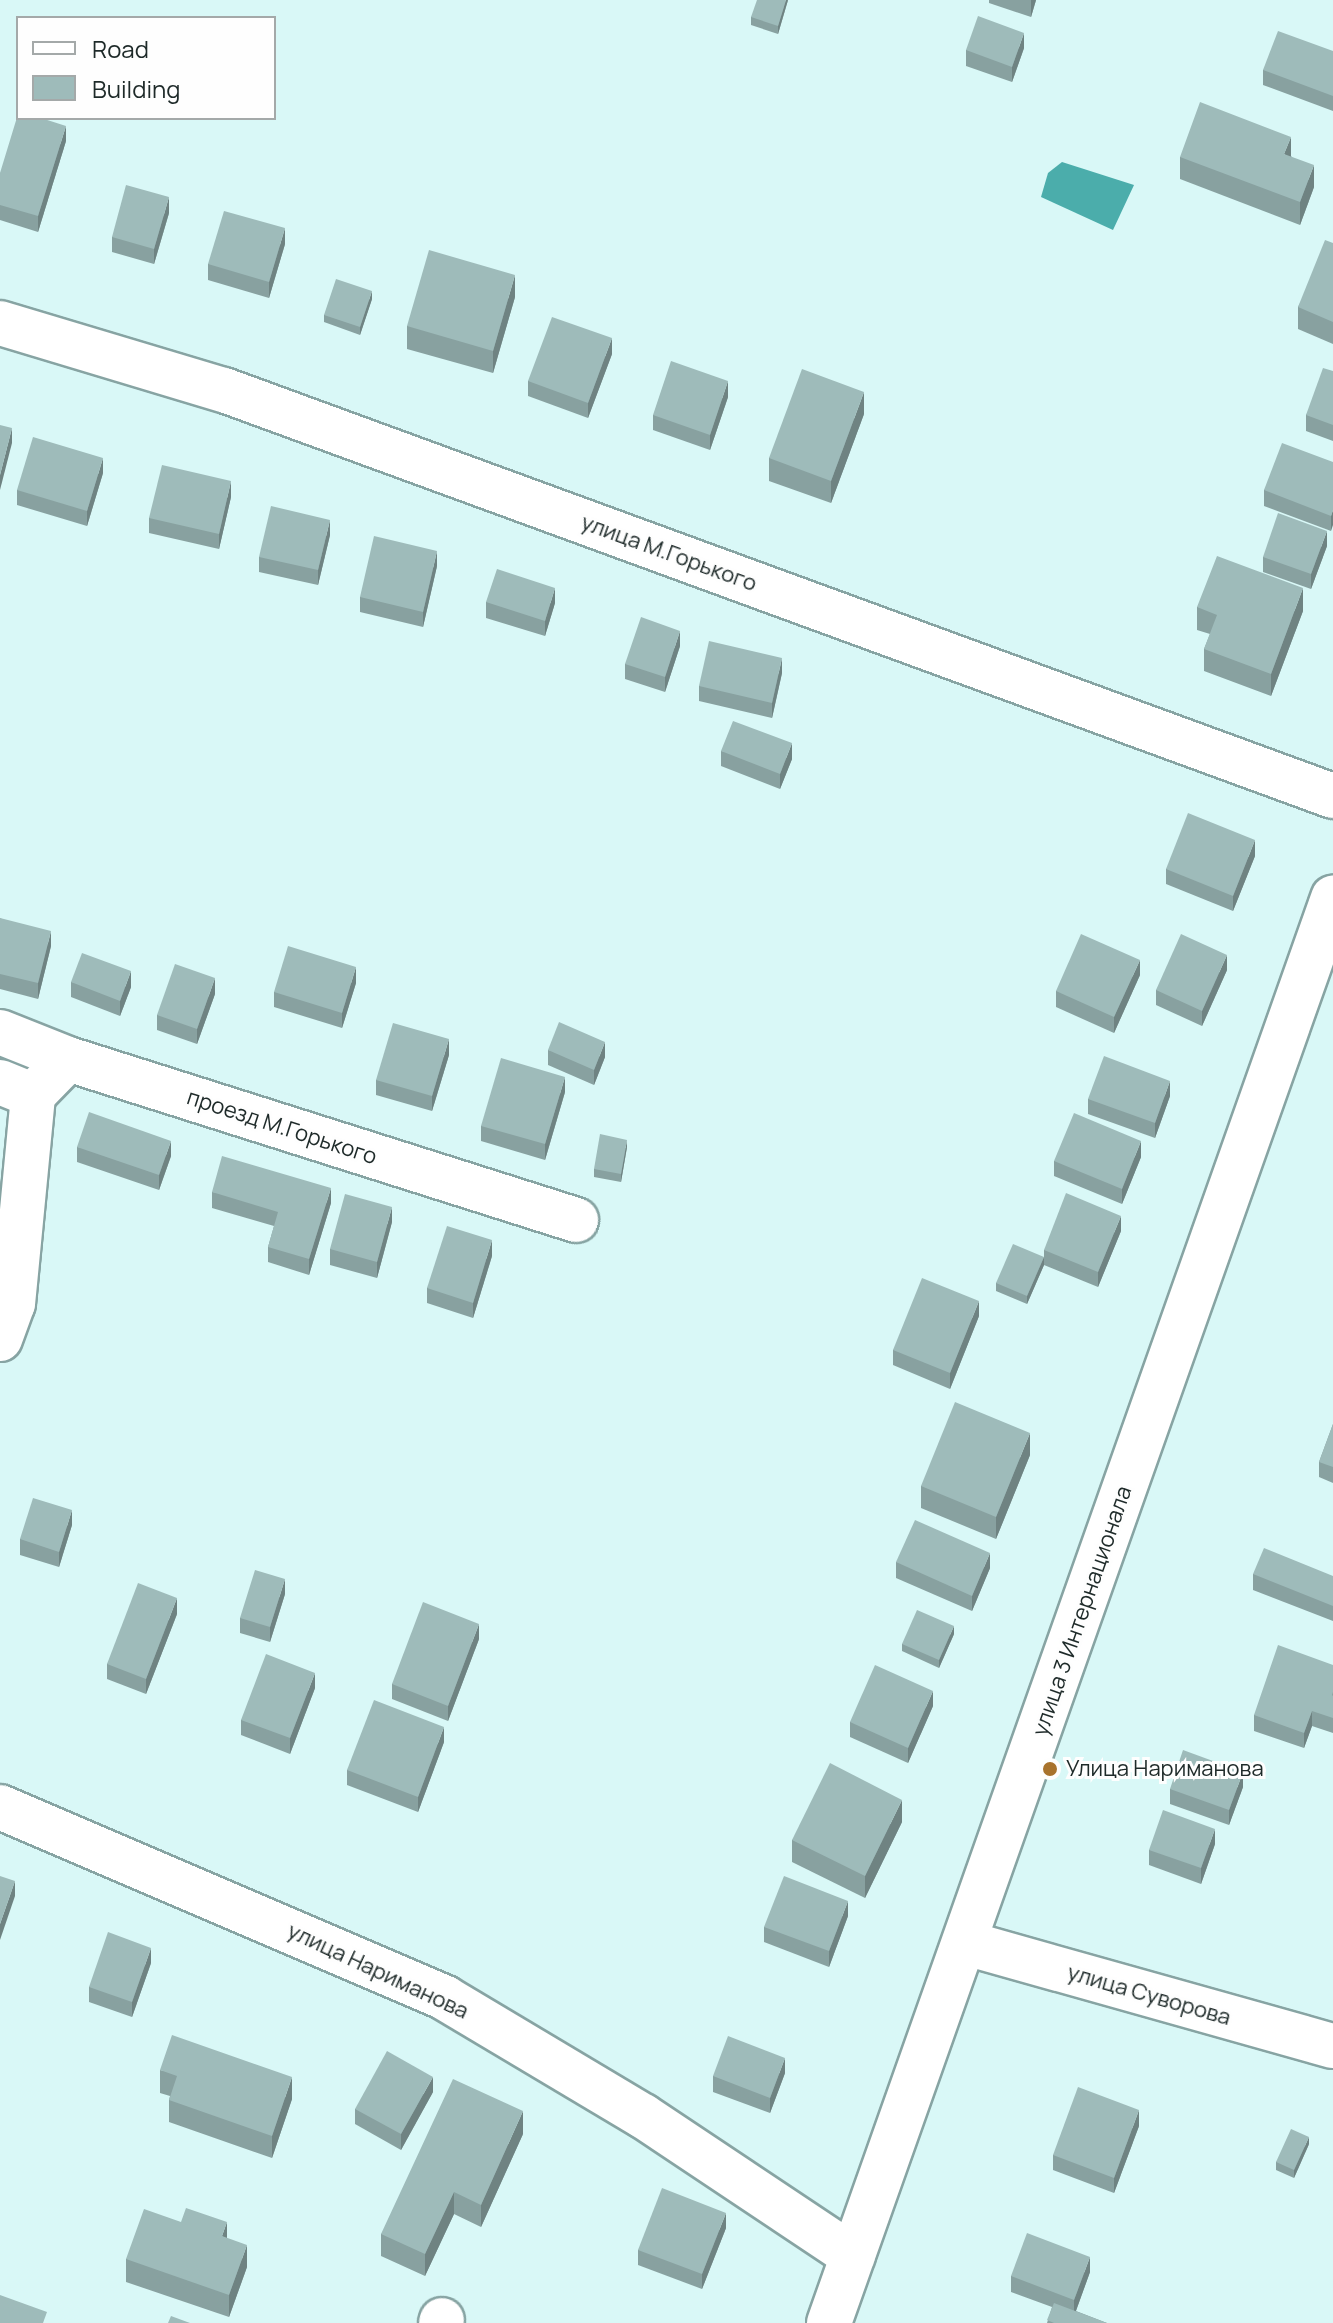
<!DOCTYPE html>
<html>
<head>
<meta charset="utf-8">
<style>
  body { margin:0 }
  #map { position:relative; width:1333px; height:2323px; overflow:hidden; background:#d9f8f7; font-family:Manrope,sans-serif }
  div>[style] { position:absolute }
  [style*='--x'] { left:calc(var(--x)*1px); top:calc(var(--y)*1px); width:calc(var(--w)*1px); rotate:calc(var(--a)*1deg) }
  .water>* { inset:0; background:#4badab }
  .roads { filter:drop-shadow(2px 0 #87a4a3) drop-shadow(-2px 0 #87a4a3) drop-shadow(0 2px #87a4a3) drop-shadow(0 -2px #87a4a3) }
  .minor>* { height:44px; margin:-22px; padding:0 22px; transform-origin:22px; border-radius:22px; background:#fff }
  .wall>* { inset:0; background:#88a1a0 }
  .shaded-wall>* { inset:0; background:#6f8382 }
  .building>* { inset:0; background:#9ebbba }
  .dots>* { width:22px; height:22px; translate:-50% -50%; box-sizing:border-box; border:4px solid #fefefe; border-radius:50% }
  span { translate:-50% -50%; white-space:nowrap; text-align:center; line-height:1.15; -webkit-text-stroke:6px #fefefe; paint-order:stroke }
  .street-label { font-size:22px; color:#1e2a29 }
  .poi-label { font-size:22px; color:#1e2a29 }
  .left { translate:0 -50%; text-align:left }
  .legend { position:absolute; left:16px; top:16px; width:260px; height:104px; box-sizing:border-box; background:#fefefe; border:2px solid #a4a9a9; margin:0; padding:10px 14px; list-style:none; font-size:24px; color:#1e2a29 }
  .legend li { display:flex; align-items:center; gap:16px; height:40px }
  .legend b { width:40px; border:2px solid #a4a9a9 }
</style>
</head>
<body>
<div id="map">
  <div class="water">
    <div style="clip-path:polygon(1062px 162px,1134px 185px,1113px 230px,1041px 197px,1048px 173px)"></div>
  </div>
  <div class="roads">
    <div class="minor">
      <div style="--x:0;--y:323;--w:234;--a:16.7"></div>
      <div style="--x:224;--y:390;--w:1181;--a:20.11"></div>
      <div style="--x:0;--y:1032;--w:73;--a:21.7"></div>
      <div style="--x:0;--y:1082;--w:35;--a:22"></div>
      <div style="--x:33;--y:1095;--w:50;--a:-45.8"></div>
      <div style="--x:68;--y:1059;--w:533;--a:17.58"></div>
      <div style="--x:0;--y:1339;--w:37;--a:-70"></div>
      <div style="--x:13;--y:1304;--w:210;--a:-84.5"></div>
      <div style="--x:0;--y:1807;--w:484;--a:23.2"></div>
      <div style="--x:445;--y:1998;--w:230;--a:30.8"></div>
      <div style="--x:643;--y:2116;--w:252;--a:33.7"></div>
      <div style="--x:966;--y:1943;--w:381;--a:15.7"></div>
      <div style="--x:441;--y:2323;--w:3;--a:-72"></div>
      <div style="--x:829;--y:2323;--w:1512;--a:-70.52"></div>
    </div>
  </div>
  <div class="wall">
    <div style="clip-path:polygon(788px 0,778px 34px,751px 25px,751px 17px)"></div>
    <div style="clip-path:polygon(989px 0,1036px 0,1031px 17px,989px 3px)"></div>
    <div style="clip-path:polygon(1024px 48px,1012px 82px,966px 66px,966px 50px)"></div>
    <div style="clip-path:polygon(1333px 51px,1333px 111px,1263px 85px,1263px 70px)"></div>
    <div style="clip-path:polygon(66px 141px,38px 232px,0 220px,0 173px)"></div>
    <div style="clip-path:polygon(1291px 156px,1314px 187px,1300px 225px,1180px 179px,1180px 157px)"></div>
    <div style="clip-path:polygon(169px 213px,154px 264px,112px 252px,112px 237px)"></div>
    <div style="clip-path:polygon(1333px 243px,1333px 344px,1298px 329px,1298px 307px)"></div>
    <div style="clip-path:polygon(285px 244px,269px 298px,208px 280px,208px 264px)"></div>
    <div style="clip-path:polygon(515px 297px,493px 373px,407px 349px,407px 326px)"></div>
    <div style="clip-path:polygon(372px 299px,360px 335px,324px 322px,324px 315px)"></div>
    <div style="clip-path:polygon(612px 354px,588px 418px,528px 396px,528px 381px)"></div>
    <div style="clip-path:polygon(1333px 371px,1333px 441px,1306px 431px,1306px 415px)"></div>
    <div style="clip-path:polygon(728px 397px,710px 450px,653px 430px,653px 415px)"></div>
    <div style="clip-path:polygon(864px 414px,831px 503px,769px 481px,769px 458px)"></div>
    <div style="clip-path:polygon(1333px 462px,1331px 531px,1264px 506px,1264px 490px)"></div>
    <div style="clip-path:polygon(103px 473px,87px 526px,17px 505px,17px 490px)"></div>
    <div style="clip-path:polygon(231px 497px,219px 549px,149px 533px,149px 518px)"></div>
    <div style="clip-path:polygon(330px 535px,318px 585px,259px 572px,259px 557px)"></div>
    <div style="clip-path:polygon(1327px 546px,1311px 589px,1263px 572px,1263px 557px)"></div>
    <div style="clip-path:polygon(437px 566px,423px 627px,360px 612px,360px 597px)"></div>
    <div style="clip-path:polygon(486px 602px,555px 603px,545px 636px,486px 618px)"></div>
    <div style="clip-path:polygon(1197px 607px,1303px 611px,1271px 696px,1204px 671px,1204px 649px,1210px 634px,1197px 630px)"></div>
    <div style="clip-path:polygon(680px 646px,665px 692px,625px 679px,625px 664px)"></div>
    <div style="clip-path:polygon(782px 673px,772px 718px,699px 701px,699px 686px)"></div>
    <div style="clip-path:polygon(721px 751px,792px 759px,780px 789px,721px 766px)"></div>
    <div style="clip-path:polygon(1255px 856px,1233px 911px,1166px 884px,1166px 869px)"></div>
    <div style="clip-path:polygon(0 918px,51px 946px,38px 999px,0 989px)"></div>
    <div style="clip-path:polygon(1227px 970px,1202px 1026px,1156px 1005px,1156px 990px)"></div>
    <div style="clip-path:polygon(1140px 975px,1114px 1033px,1056px 1007px,1056px 991px)"></div>
    <div style="clip-path:polygon(71px 982px,131px 987px,120px 1016px,71px 997px)"></div>
    <div style="clip-path:polygon(356px 983px,342px 1028px,274px 1007px,274px 992px)"></div>
    <div style="clip-path:polygon(215px 994px,197px 1044px,157px 1030px,157px 1015px)"></div>
    <div style="clip-path:polygon(548px 1050px,605px 1057px,594px 1085px,548px 1065px)"></div>
    <div style="clip-path:polygon(449px 1055px,432px 1111px,376px 1095px,376px 1080px)"></div>
    <div style="clip-path:polygon(565px 1092px,545px 1160px,481px 1141px,481px 1126px)"></div>
    <div style="clip-path:polygon(1170px 1096px,1155px 1138px,1088px 1114px,1088px 1099px)"></div>
    <div style="clip-path:polygon(77px 1147px,171px 1156px,159px 1190px,77px 1162px)"></div>
    <div style="clip-path:polygon(627px 1147px,621px 1182px,594px 1177px,594px 1169px)"></div>
    <div style="clip-path:polygon(1141px 1157px,1122px 1204px,1054px 1176px,1054px 1161px)"></div>
    <div style="clip-path:polygon(212px 1192px,331px 1203px,309px 1275px,268px 1262px,268px 1247px,274px 1226px,212px 1208px)"></div>
    <div style="clip-path:polygon(392px 1222px,377px 1278px,330px 1265px,330px 1249px)"></div>
    <div style="clip-path:polygon(1121px 1231px,1098px 1287px,1044px 1265px,1027px 1304px,996px 1291px,996px 1283px,1044px 1257px,1044px 1250px)"></div>
    <div style="clip-path:polygon(492px 1256px,473px 1318px,427px 1303px,427px 1288px)"></div>
    <div style="clip-path:polygon(979px 1316px,950px 1389px,893px 1365px,893px 1350px)"></div>
    <div style="clip-path:polygon(1333px 1424px,1333px 1483px,1319px 1477px,1319px 1462px)"></div>
    <div style="clip-path:polygon(1030px 1455px,996px 1539px,921px 1508px,921px 1486px)"></div>
    <div style="clip-path:polygon(72px 1525px,59px 1567px,20px 1555px,20px 1539px)"></div>
    <div style="clip-path:polygon(896px 1562px,990px 1568px,972px 1611px,896px 1578px)"></div>
    <div style="clip-path:polygon(1253px 1574px,1333px 1576px,1333px 1621px,1253px 1590px)"></div>
    <div style="clip-path:polygon(285px 1594px,270px 1642px,240px 1633px,240px 1618px)"></div>
    <div style="clip-path:polygon(177px 1614px,146px 1694px,107px 1679px,107px 1664px)"></div>
    <div style="clip-path:polygon(954px 1634px,939px 1668px,902px 1651px,902px 1644px)"></div>
    <div style="clip-path:polygon(479px 1639px,448px 1721px,392px 1699px,392px 1684px)"></div>
    <div style="clip-path:polygon(1333px 1665px,1333px 1733px,1312px 1726px,1304px 1748px,1254px 1731px,1254px 1715px)"></div>
    <div style="clip-path:polygon(315px 1688px,290px 1754px,241px 1735px,241px 1720px)"></div>
    <div style="clip-path:polygon(933px 1706px,908px 1763px,850px 1737px,850px 1722px)"></div>
    <div style="clip-path:polygon(444px 1742px,418px 1812px,347px 1785px,347px 1770px)"></div>
    <div style="clip-path:polygon(1243px 1787px,1229px 1825px,1170px 1804px,1170px 1789px)"></div>
    <div style="clip-path:polygon(902px 1822px,865px 1898px,792px 1862px,792px 1840px)"></div>
    <div style="clip-path:polygon(1215px 1844px,1201px 1884px,1149px 1865px,1149px 1850px)"></div>
    <div style="clip-path:polygon(848px 1916px,829px 1967px,764px 1942px,764px 1927px)"></div>
    <div style="clip-path:polygon(151px 1963px,132px 2017px,89px 2002px,89px 1987px)"></div>
    <div style="clip-path:polygon(160px 2070px,292px 2099px,272px 2158px,169px 2122px,169px 2100px,170px 2096px,160px 2093px)"></div>
    <div style="clip-path:polygon(785px 2073px,770px 2113px,713px 2092px,713px 2076px)"></div>
    <div style="clip-path:polygon(433px 2092px,401px 2150px,355px 2124px,355px 2109px)"></div>
    <div style="clip-path:polygon(1139px 2126px,1114px 2193px,1053px 2170px,1053px 2155px)"></div>
    <div style="clip-path:polygon(523px 2134px,481px 2227px,454px 2214px,425px 2276px,381px 2256px,381px 2234px)"></div>
    <div style="clip-path:polygon(1309px 2144px,1294px 2178px,1276px 2170px,1276px 2162px)"></div>
    <div style="clip-path:polygon(726px 2228px,702px 2289px,638px 2265px,638px 2250px)"></div>
    <div style="clip-path:polygon(227px 2238px,247px 2267px,229px 2317px,126px 2282px,126px 2259px)"></div>
    <div style="clip-path:polygon(1090px 2272px,1076px 2311px,1107px 2323px,1047px 2323px,1052px 2307px,1011px 2292px,1011px 2276px)"></div>
  </div>
  <div class="shaded-wall">
    <div style="clip-path:polygon(786px 0,788px 0,778px 34px,778px 26px)"></div>
    <div style="clip-path:polygon(1031px 0,1036px 0,1031px 17px)"></div>
    <div style="clip-path:polygon(1024px 33px,1024px 48px,1012px 82px,1012px 67px)"></div>
    <div style="clip-path:polygon(66px 126px,66px 141px,38px 232px,38px 216px)"></div>
    <div style="clip-path:polygon(1291px 137px,1291px 159px,1284px 154px)"></div>
    <div style="clip-path:polygon(1314px 165px,1314px 187px,1300px 225px,1300px 202px)"></div>
    <div style="clip-path:polygon(169px 197px,169px 213px,154px 264px,154px 249px)"></div>
    <div style="clip-path:polygon(285px 228px,285px 244px,269px 298px,269px 282px)"></div>
    <div style="clip-path:polygon(515px 275px,515px 297px,493px 373px,493px 351px)"></div>
    <div style="clip-path:polygon(372px 291px,372px 299px,360px 335px,360px 327px)"></div>
    <div style="clip-path:polygon(612px 338px,612px 354px,588px 418px,588px 403px)"></div>
    <div style="clip-path:polygon(728px 381px,728px 397px,710px 450px,710px 435px)"></div>
    <div style="clip-path:polygon(864px 392px,864px 414px,831px 503px,831px 481px)"></div>
    <div style="clip-path:polygon(12px 428px,12px 443px,0 490px,0 475px)"></div>
    <div style="clip-path:polygon(103px 458px,103px 473px,87px 526px,87px 511px)"></div>
    <div style="clip-path:polygon(231px 481px,231px 497px,219px 549px,219px 534px)"></div>
    <div style="clip-path:polygon(1333px 510px,1333px 525px,1331px 531px,1331px 516px)"></div>
    <div style="clip-path:polygon(330px 520px,330px 535px,318px 585px,318px 570px)"></div>
    <div style="clip-path:polygon(1327px 531px,1327px 546px,1311px 589px,1311px 574px)"></div>
    <div style="clip-path:polygon(437px 551px,437px 566px,423px 627px,423px 612px)"></div>
    <div style="clip-path:polygon(555px 588px,555px 603px,545px 636px,545px 621px)"></div>
    <div style="clip-path:polygon(1303px 588px,1303px 611px,1271px 696px,1271px 674px)"></div>
    <div style="clip-path:polygon(680px 631px,680px 646px,665px 692px,665px 677px)"></div>
    <div style="clip-path:polygon(782px 658px,782px 673px,772px 718px,772px 703px)"></div>
    <div style="clip-path:polygon(792px 743px,792px 759px,780px 789px,780px 774px)"></div>
    <div style="clip-path:polygon(1255px 840px,1255px 856px,1233px 911px,1233px 896px)"></div>
    <div style="clip-path:polygon(51px 931px,51px 946px,38px 999px,38px 983px)"></div>
    <div style="clip-path:polygon(1227px 955px,1227px 970px,1202px 1026px,1202px 1011px)"></div>
    <div style="clip-path:polygon(1140px 960px,1140px 975px,1114px 1033px,1114px 1017px)"></div>
    <div style="clip-path:polygon(356px 967px,356px 983px,342px 1028px,342px 1013px)"></div>
    <div style="clip-path:polygon(131px 971px,131px 987px,120px 1016px,120px 1001px)"></div>
    <div style="clip-path:polygon(215px 978px,215px 994px,197px 1044px,197px 1029px)"></div>
    <div style="clip-path:polygon(449px 1039px,449px 1055px,432px 1111px,432px 1096px)"></div>
    <div style="clip-path:polygon(605px 1042px,605px 1057px,594px 1085px,594px 1070px)"></div>
    <div style="clip-path:polygon(565px 1077px,565px 1092px,545px 1160px,545px 1144px)"></div>
    <div style="clip-path:polygon(1170px 1081px,1170px 1096px,1155px 1138px,1155px 1123px)"></div>
    <div style="clip-path:polygon(627px 1140px,627px 1147px,621px 1182px,621px 1174px)"></div>
    <div style="clip-path:polygon(171px 1141px,171px 1156px,159px 1190px,159px 1175px)"></div>
    <div style="clip-path:polygon(1141px 1141px,1141px 1157px,1122px 1204px,1122px 1189px)"></div>
    <div style="clip-path:polygon(331px 1188px,331px 1203px,309px 1275px,309px 1259px)"></div>
    <div style="clip-path:polygon(392px 1207px,392px 1222px,377px 1278px,377px 1262px)"></div>
    <div style="clip-path:polygon(1121px 1216px,1121px 1231px,1098px 1287px,1098px 1272px)"></div>
    <div style="clip-path:polygon(492px 1240px,492px 1256px,473px 1318px,473px 1303px)"></div>
    <div style="clip-path:polygon(1044px 1257px,1044px 1265px,1027px 1304px,1027px 1296px)"></div>
    <div style="clip-path:polygon(979px 1301px,979px 1316px,950px 1389px,950px 1373px)"></div>
    <div style="clip-path:polygon(1030px 1433px,1030px 1455px,996px 1539px,996px 1517px)"></div>
    <div style="clip-path:polygon(72px 1510px,72px 1525px,59px 1567px,59px 1552px)"></div>
    <div style="clip-path:polygon(990px 1553px,990px 1568px,972px 1611px,972px 1596px)"></div>
    <div style="clip-path:polygon(285px 1579px,285px 1594px,270px 1642px,270px 1627px)"></div>
    <div style="clip-path:polygon(177px 1598px,177px 1614px,146px 1694px,146px 1679px)"></div>
    <div style="clip-path:polygon(479px 1624px,479px 1639px,448px 1721px,448px 1706px)"></div>
    <div style="clip-path:polygon(954px 1626px,954px 1634px,939px 1668px,939px 1660px)"></div>
    <div style="clip-path:polygon(315px 1673px,315px 1688px,290px 1754px,290px 1738px)"></div>
    <div style="clip-path:polygon(933px 1691px,933px 1706px,908px 1763px,908px 1748px)"></div>
    <div style="clip-path:polygon(1312px 1711px,1312px 1726px,1304px 1748px,1304px 1733px)"></div>
    <div style="clip-path:polygon(444px 1727px,444px 1742px,418px 1812px,418px 1797px)"></div>
    <div style="clip-path:polygon(1243px 1772px,1243px 1787px,1229px 1825px,1229px 1810px)"></div>
    <div style="clip-path:polygon(902px 1800px,902px 1822px,865px 1898px,865px 1876px)"></div>
    <div style="clip-path:polygon(1215px 1829px,1215px 1844px,1201px 1884px,1201px 1868px)"></div>
    <div style="clip-path:polygon(15px 1881px,15px 1896px,0 1940px,0 1924px)"></div>
    <div style="clip-path:polygon(848px 1901px,848px 1916px,829px 1967px,829px 1951px)"></div>
    <div style="clip-path:polygon(151px 1948px,151px 1963px,132px 2017px,132px 2002px)"></div>
    <div style="clip-path:polygon(785px 2058px,785px 2073px,770px 2113px,770px 2098px)"></div>
    <div style="clip-path:polygon(292px 2077px,292px 2099px,272px 2158px,272px 2136px)"></div>
    <div style="clip-path:polygon(433px 2077px,433px 2092px,401px 2150px,401px 2134px)"></div>
    <div style="clip-path:polygon(1139px 2110px,1139px 2126px,1114px 2193px,1114px 2178px)"></div>
    <div style="clip-path:polygon(523px 2111px,523px 2134px,481px 2227px,481px 2205px)"></div>
    <div style="clip-path:polygon(1309px 2137px,1309px 2144px,1294px 2178px,1294px 2170px)"></div>
    <div style="clip-path:polygon(454px 2192px,454px 2214px,425px 2276px,425px 2254px)"></div>
    <div style="clip-path:polygon(726px 2213px,726px 2228px,702px 2289px,702px 2274px)"></div>
    <div style="clip-path:polygon(227px 2222px,227px 2244px,222px 2236px)"></div>
    <div style="clip-path:polygon(247px 2245px,247px 2267px,229px 2317px,229px 2295px)"></div>
    <div style="clip-path:polygon(1090px 2257px,1090px 2272px,1074px 2316px,1074px 2300px)"></div>
  </div>
  <div class="building">
    <div style="clip-path:polygon(757px 0,786px 0,778px 26px,751px 17px)"></div>
    <div style="clip-path:polygon(978px 16px,1024px 33px,1012px 67px,966px 50px)"></div>
    <div style="clip-path:polygon(1278px 31px,1333px 51px,1333px 96px,1263px 70px)"></div>
    <div style="clip-path:polygon(1200px 102px,1291px 137px,1284px 154px,1314px 165px,1300px 202px,1180px 157px)"></div>
    <div style="clip-path:polygon(18px 114px,18px 118px,41px 118px,66px 126px,38px 216px,0 205px,0 173px)"></div>
    <div style="clip-path:polygon(126px 185px,169px 197px,154px 249px,112px 237px)"></div>
    <div style="clip-path:polygon(224px 211px,285px 228px,269px 282px,208px 264px)"></div>
    <div style="clip-path:polygon(1325px 240px,1333px 243px,1333px 322px,1298px 307px)"></div>
    <div style="clip-path:polygon(429px 250px,515px 275px,493px 351px,407px 326px)"></div>
    <div style="clip-path:polygon(336px 279px,372px 291px,360px 327px,324px 315px)"></div>
    <div style="clip-path:polygon(552px 317px,612px 338px,588px 403px,528px 381px)"></div>
    <div style="clip-path:polygon(671px 361px,728px 381px,710px 435px,653px 415px)"></div>
    <div style="clip-path:polygon(1323px 368px,1333px 371px,1333px 425px,1306px 415px)"></div>
    <div style="clip-path:polygon(802px 369px,864px 392px,831px 481px,769px 458px)"></div>
    <div style="clip-path:polygon(0 425px,12px 428px,0 475px)"></div>
    <div style="clip-path:polygon(33px 437px,103px 458px,87px 511px,17px 490px)"></div>
    <div style="clip-path:polygon(1282px 443px,1333px 462px,1333px 510px,1331px 516px,1264px 490px)"></div>
    <div style="clip-path:polygon(162px 465px,231px 481px,219px 534px,149px 518px)"></div>
    <div style="clip-path:polygon(271px 506px,330px 520px,318px 570px,259px 557px)"></div>
    <div style="clip-path:polygon(1278px 513px,1327px 531px,1311px 574px,1263px 557px)"></div>
    <div style="clip-path:polygon(374px 536px,437px 551px,423px 612px,360px 597px)"></div>
    <div style="clip-path:polygon(1217px 556px,1303px 588px,1271px 674px,1204px 649px,1217px 615px,1197px 607px)"></div>
    <div style="clip-path:polygon(497px 569px,555px 588px,545px 621px,486px 602px)"></div>
    <div style="clip-path:polygon(641px 617px,680px 631px,665px 677px,625px 664px)"></div>
    <div style="clip-path:polygon(709px 641px,782px 658px,772px 703px,699px 686px)"></div>
    <div style="clip-path:polygon(733px 721px,792px 743px,780px 774px,721px 751px)"></div>
    <div style="clip-path:polygon(1188px 813px,1255px 840px,1233px 896px,1166px 869px)"></div>
    <div style="clip-path:polygon(0 918px,51px 931px,38px 983px,0 974px)"></div>
    <div style="clip-path:polygon(1081px 934px,1140px 960px,1114px 1017px,1056px 991px)"></div>
    <div style="clip-path:polygon(1181px 934px,1227px 955px,1202px 1011px,1156px 990px)"></div>
    <div style="clip-path:polygon(288px 946px,356px 967px,342px 1013px,274px 992px)"></div>
    <div style="clip-path:polygon(82px 953px,131px 971px,120px 1001px,71px 982px)"></div>
    <div style="clip-path:polygon(175px 964px,215px 978px,197px 1029px,157px 1015px)"></div>
    <div style="clip-path:polygon(559px 1022px,605px 1042px,594px 1070px,548px 1050px)"></div>
    <div style="clip-path:polygon(393px 1023px,449px 1039px,432px 1096px,376px 1080px)"></div>
    <div style="clip-path:polygon(1104px 1056px,1170px 1081px,1155px 1123px,1088px 1099px)"></div>
    <div style="clip-path:polygon(501px 1058px,565px 1077px,545px 1144px,481px 1126px)"></div>
    <div style="clip-path:polygon(89px 1112px,171px 1141px,159px 1175px,77px 1147px)"></div>
    <div style="clip-path:polygon(1074px 1113px,1141px 1141px,1122px 1189px,1054px 1161px)"></div>
    <div style="clip-path:polygon(600px 1134px,627px 1140px,621px 1174px,594px 1169px)"></div>
    <div style="clip-path:polygon(222px 1156px,331px 1188px,309px 1259px,268px 1247px,278px 1212px,212px 1192px)"></div>
    <div style="clip-path:polygon(1066px 1193px,1121px 1216px,1098px 1272px,1044px 1250px)"></div>
    <div style="clip-path:polygon(345px 1194px,392px 1207px,377px 1262px,330px 1249px)"></div>
    <div style="clip-path:polygon(447px 1226px,492px 1240px,473px 1303px,427px 1288px)"></div>
    <div style="clip-path:polygon(1013px 1244px,1044px 1257px,1027px 1296px,996px 1283px)"></div>
    <div style="clip-path:polygon(922px 1278px,979px 1301px,950px 1373px,893px 1350px)"></div>
    <div style="clip-path:polygon(955px 1402px,1030px 1433px,996px 1517px,921px 1486px)"></div>
    <div style="clip-path:polygon(1333px 1424px,1333px 1467px,1319px 1462px)"></div>
    <div style="clip-path:polygon(33px 1498px,72px 1510px,59px 1552px,20px 1539px)"></div>
    <div style="clip-path:polygon(915px 1520px,990px 1553px,972px 1596px,896px 1562px)"></div>
    <div style="clip-path:polygon(1264px 1548px,1333px 1576px,1333px 1606px,1253px 1574px)"></div>
    <div style="clip-path:polygon(255px 1570px,285px 1579px,270px 1627px,240px 1618px)"></div>
    <div style="clip-path:polygon(138px 1583px,177px 1598px,146px 1679px,107px 1664px)"></div>
    <div style="clip-path:polygon(423px 1602px,479px 1624px,448px 1706px,392px 1684px)"></div>
    <div style="clip-path:polygon(917px 1610px,954px 1626px,939px 1660px,902px 1644px)"></div>
    <div style="clip-path:polygon(1278px 1645px,1333px 1665px,1333px 1692px,1332px 1695px,1333px 1696px,1333px 1718px,1312px 1711px,1304px 1733px,1254px 1715px)"></div>
    <div style="clip-path:polygon(266px 1654px,315px 1673px,290px 1738px,241px 1720px)"></div>
    <div style="clip-path:polygon(875px 1665px,933px 1691px,908px 1748px,850px 1722px)"></div>
    <div style="clip-path:polygon(374px 1700px,444px 1727px,418px 1797px,347px 1770px)"></div>
    <div style="clip-path:polygon(1183px 1750px,1243px 1772px,1229px 1810px,1170px 1789px)"></div>
    <div style="clip-path:polygon(830px 1763px,902px 1800px,865px 1876px,792px 1840px)"></div>
    <div style="clip-path:polygon(1163px 1810px,1215px 1829px,1201px 1868px,1149px 1850px)"></div>
    <div style="clip-path:polygon(0 1876px,15px 1881px,0 1924px)"></div>
    <div style="clip-path:polygon(784px 1876px,848px 1901px,829px 1951px,764px 1927px)"></div>
    <div style="clip-path:polygon(108px 1932px,151px 1948px,132px 2002px,89px 1987px)"></div>
    <div style="clip-path:polygon(172px 2035px,292px 2077px,272px 2136px,169px 2100px,177px 2076px,160px 2070px)"></div>
    <div style="clip-path:polygon(728px 2036px,785px 2058px,770px 2098px,713px 2076px)"></div>
    <div style="clip-path:polygon(387px 2051px,433px 2077px,401px 2134px,355px 2109px)"></div>
    <div style="clip-path:polygon(453px 2079px,523px 2111px,481px 2205px,454px 2192px,425px 2254px,381px 2234px)"></div>
    <div style="clip-path:polygon(1078px 2087px,1139px 2110px,1114px 2178px,1053px 2155px)"></div>
    <div style="clip-path:polygon(1291px 2129px,1309px 2137px,1294px 2170px,1276px 2162px)"></div>
    <div style="clip-path:polygon(662px 2188px,726px 2213px,702px 2274px,638px 2250px)"></div>
    <div style="clip-path:polygon(186px 2208px,227px 2222px,222px 2236px,247px 2245px,229px 2295px,126px 2259px,144px 2209px,181px 2222px)"></div>
    <div style="clip-path:polygon(1027px 2233px,1090px 2257px,1074px 2300px,1011px 2276px)"></div>
    <div style="clip-path:polygon(0 2295px,47px 2312px,43px 2323px,0 2323px)"></div>
    <div style="clip-path:polygon(1054px 2303px,1107px 2323px,1054px 2323px,1047px 2320px)"></div>
    <div style="clip-path:polygon(171px 2316px,190px 2323px,168px 2323px)"></div>
  </div>
  <div class="dots">
    <div style="left:1050px;top:1769px;background:#a8732d"></div>
  </div>
  <div class="street-label">
    <span style="left:669px;top:553px;rotate:20deg">улица М.Горького</span>
    <span style="left:282px;top:1127px;rotate:18deg">проезд М.Горького</span>
    <span style="left:1082px;top:1611px;rotate:-71deg">улица 3 Интернационала</span>
    <span style="left:378px;top:1971px;rotate:25deg">улица Нариманова</span>
    <span style="left:1149px;top:1995px;rotate:16deg">улица Суворова</span>
  </div>
  <div class="poi-label">
    <span class="left" style="left:1066px;top:1769px">Улица Нариманова</span>
  </div>
  <ul class="legend">
  <li><b style="height:10px;background:#fff"></b>Road</li>
  <li><b style="height:22px;background:#9ebbba"></b>Building</li>
  </ul>
</div>
</body>
</html>
